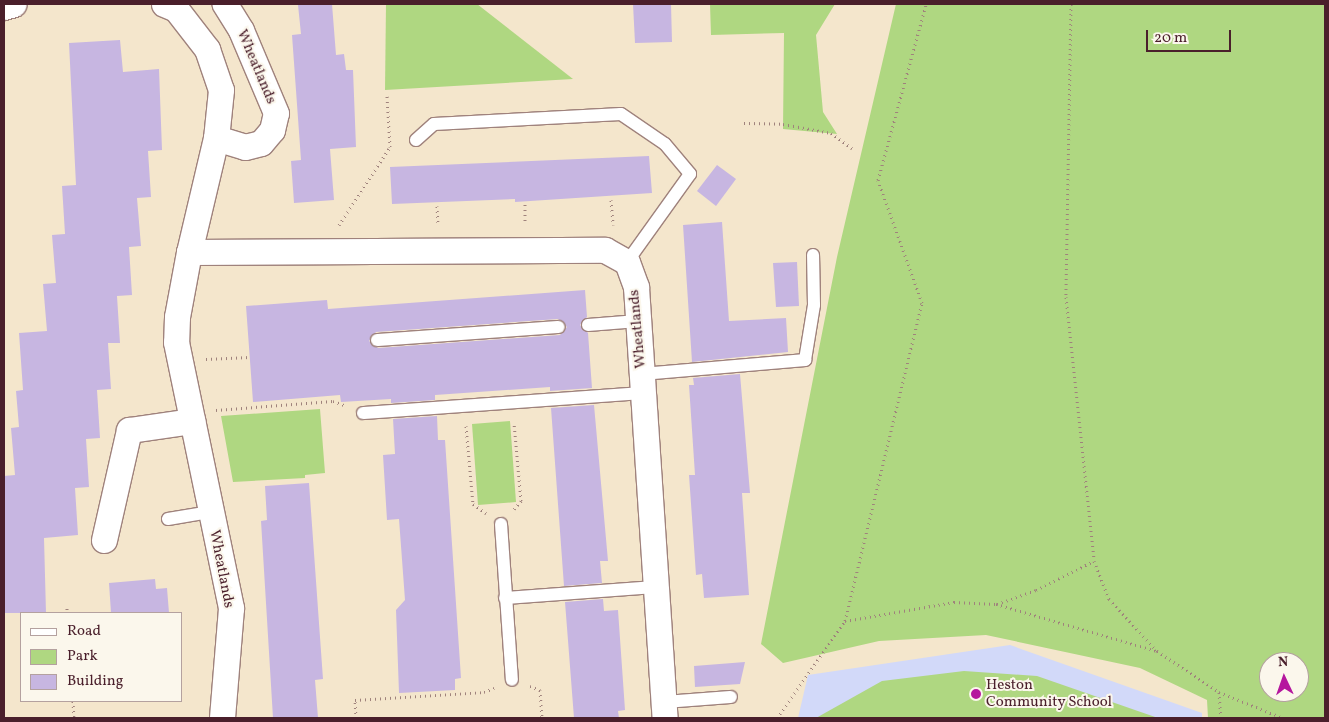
<!DOCTYPE html>
<html>
<head>
<meta charset="utf-8">
<style>
  body { margin:0 }
  #map { position:relative; width:1329px; height:722px; overflow:hidden; background:#f4e6cc; font-family:Vollkorn,serif }
  div>[style] { position:absolute }
  [style*='--x'] { left:calc(var(--x)*1px); top:calc(var(--y)*1px); width:calc(var(--w)*1px); rotate:calc(var(--a)*1deg) }
  .built>* { inset:0; background:#d2d9f9 }
  .green>* { inset:0; background:#afd781 }
  .building>* { inset:0; background:#c7b6e1 }
  .path>* { height:3px; margin-top:-1.5px; transform-origin:0; background:repeating-linear-gradient(90deg,#9f827c 0 1px,transparent 0 5px) }
  .roads { filter:drop-shadow(1px 0 #9f827c) drop-shadow(-1px 0 #9f827c) drop-shadow(0 1px #9f827c) drop-shadow(0 -1px #9f827c) }
  .lane>* { height:12px; margin:-6px; padding:0 6px; transform-origin:6px; border-radius:6px; background:#fff }
  .street>* { height:25px; margin:-12.5px; padding:0 12.5px; transform-origin:12.5px; border-radius:12.5px; background:#fff }
  .dots>* { width:14px; height:14px; translate:-50% -50%; box-sizing:border-box; border:2px solid #fbf7ec; border-radius:50% }
  span { translate:-50% -50%; white-space:nowrap; text-align:center; line-height:1.15; -webkit-text-stroke:4px #fbf7ec; paint-order:stroke }
  .street-label { font-size:15px; color:#4a1f2b }
  .poi-label { font-size:15px; color:#4a1f2b }
  .left { translate:0 -50%; text-align:left }
  .frame { position:absolute; inset:0; border:5px solid #4a1f2b; pointer-events:none }
  .legend { position:absolute; left:20px; top:612px; width:162px; height:90px; box-sizing:border-box; background:#fbf7ec; border:1px solid #b4a19f; margin:0; padding:6px 9px; list-style:none; font-size:15px; color:#4a1f2b }
  .legend li { display:flex; align-items:center; gap:10px; height:25px }
  .legend b { width:25px; border:1px solid #b4a19f }
  .north { position:absolute; left:1259px; top:652px; width:50px; height:50px; box-sizing:border-box; background:#fbf7ec; border:1px solid #b4a19f; border-radius:50%; rotate:357deg; font-size:14px; font-weight:700; line-height:20px; text-align:center; color:#4a1f2b }
  .north::after { content:''; display:block; margin:auto; width:18px; height:22px; background:#b5179e; clip-path:polygon(50% 0,100% 100%,50% 72%,0 100%) }
  .scale { position:absolute; left:1146px; top:30px; width:85px; height:22px; box-sizing:border-box; border:2px solid #4a1f2b; border-top:0; padding-left:6px; font-size:15px; line-height:18px; white-space:nowrap; color:#4a1f2b; -webkit-text-stroke:4px #fbf7ec; paint-order:stroke }
</style>
</head>
<body>
<div id="map">
  <div class="built">
    <div style="clip-path:polygon(1010px 645px,1202px 713px,1202px 718px,798px 718px,808px 675px)"></div>
  </div>
  <div class="green">
    <div style="clip-path:polygon(386px 4px,477px 4px,573px 79px,385px 90px)"></div>
    <div style="clip-path:polygon(710px 4px,835px 4px,816px 35px,823px 112px,837px 134px,783px 129px,784px 33px,711px 35px)"></div>
    <div style="clip-path:polygon(evenodd,896px 4px,1325px 4px,1325px 718px,1208px 718px,1207px 700px,1140px 668px,986px 635px,879px 641px,783px 663px,761px 644px,837px 257px,896px 4px,1269px 662px,1299px 662px,1299px 692px,1269px 692px,1269px 662px)"></div>
    <div style="clip-path:polygon(320px 409px,325px 473px,305px 475px,305px 478px,233px 482px,221px 416px)"></div>
    <div style="clip-path:polygon(510px 421px,516px 502px,478px 505px,472px 424px)"></div>
    <div style="clip-path:polygon(964px 671px,1037px 676px,1158px 718px,816px 718px,882px 681px)"></div>
  </div>
  <div class="building">
    <div style="clip-path:polygon(332px 4px,336px 55px,344px 54px,346px 70px,353px 70px,356px 147px,330px 149px,334px 200px,294px 203px,291px 161px,301px 160px,292px 35px,301px 34px,298px 5px)"></div>
    <div style="clip-path:polygon(633px 4px,671px 4px,672px 42px,635px 43px)"></div>
    <div style="clip-path:polygon(120px 40px,123px 72px,159px 69px,162px 150px,148px 151px,151px 197px,137px 198px,141px 246px,129px 247px,132px 295px,117px 296px,120px 343px,108px 343px,111px 389px,97px 390px,100px 438px,86px 439px,89px 487px,75px 488px,78px 535px,44px 538px,46px 613px,4px 613px,4px 476px,15px 475px,11px 428px,19px 427px,16px 391px,23px 390px,19px 333px,47px 331px,43px 284px,56px 283px,52px 235px,65px 234px,62px 186px,76px 185px,69px 43px)"></div>
    <div style="clip-path:polygon(649px 156px,652px 193px,515px 202px,515px 199px,392px 204px,390px 167px)"></div>
    <div style="clip-path:polygon(717px 165px,736px 179px,716px 206px,697px 191px)"></div>
    <div style="clip-path:polygon(722px 222px,729px 321px,786px 318px,788px 352px,692px 362px,683px 225px)"></div>
    <div style="clip-path:polygon(797px 262px,799px 306px,776px 307px,773px 263px)"></div>
    <div style="clip-path:polygon(evenodd,585px 290px,587px 317px,580px 325px,588px 333px,592px 388px,550px 391px,550px 387px,435px 395px,435px 400px,391px 403px,391px 399px,341px 402px,340px 395px,253px 402px,246px 306px,327px 300px,328px 309px,585px 290px,558px 319px,567px 327px,560px 335px,378px 348px,369px 341px,376px 332px,558px 319px)"></div>
    <div style="clip-path:polygon(740px 374px,750px 493px,742px 493px,749px 595px,704px 598px,702px 574px,696px 575px,689px 475px,695px 475px,689px 385px,694px 385px,693px 378px)"></div>
    <div style="clip-path:polygon(594px 405px,608px 561px,600px 561px,602px 583px,564px 586px,551px 408px)"></div>
    <div style="clip-path:polygon(437px 416px,438px 440px,445px 440px,461px 678px,455px 679px,455px 690px,399px 693px,396px 610px,405px 600px,399px 519px,387px 520px,383px 455px,395px 454px,393px 419px)"></div>
    <div style="clip-path:polygon(309px 483px,323px 679px,315px 680px,318px 718px,273px 718px,261px 521px,267px 520px,265px 486px)"></div>
    <div style="clip-path:polygon(155px 579px,156px 589px,167px 588px,169px 613px,111px 613px,109px 583px)"></div>
    <div style="clip-path:polygon(603px 599px,604px 611px,618px 610px,625px 710px,618px 711px,619px 718px,574px 718px,565px 602px)"></div>
    <div style="clip-path:polygon(745px 662px,740px 684px,695px 687px,694px 666px)"></div>
  </div>
  <div class="path">
    <div style="--x:1071;--y:4;--w:293;--a:91"></div>
    <div style="--x:1066;--y:297;--w:265;--a:83.9"></div>
    <div style="--x:1094;--y:561;--w:41;--a:68.5"></div>
    <div style="--x:1109;--y:599;--w:71;--a:47.3"></div>
    <div style="--x:744;--y:123;--w:39;--a:1"></div>
    <div style="--x:783;--y:124;--w:49;--a:10.6"></div>
    <div style="--x:831;--y:133;--w:26;--a:36"></div>
    <div style="--x:611;--y:200;--w:25;--a:85"></div>
    <div style="--x:525;--y:204;--w:19;--a:90"></div>
    <div style="--x:437;--y:206;--w:19;--a:87"></div>
    <div style="--x:339;--y:225;--w:93;--a:-56.8"></div>
    <div style="--x:390;--y:147;--w:51;--a:-93.4"></div>
    <div style="--x:206;--y:359;--w:44;--a:-2.6"></div>
    <div style="--x:216;--y:410;--w:117;--a:-4.4"></div>
    <div style="--x:333;--y:401;--w:12;--a:20"></div>
    <div style="--x:466;--y:426;--w:78;--a:84.9"></div>
    <div style="--x:473;--y:504;--w:16;--a:35"></div>
    <div style="--x:514;--y:509;--w:11;--a:-49"></div>
    <div style="--x:521;--y:501;--w:78;--a:-95.1"></div>
    <div style="--x:997;--y:604;--w:41;--a:-19.7"></div>
    <div style="--x:1036;--y:590;--w:65;--a:-26.6"></div>
    <div style="--x:67;--y:608;--w:5;--a:90"></div>
    <div style="--x:845;--y:621;--w:327;--a:-76.4"></div>
    <div style="--x:922;--y:303;--w:131;--a:-109.7"></div>
    <div style="--x:878;--y:180;--w:182;--a:-74.7"></div>
    <div style="--x:530;--y:686;--w:11;--a:22"></div>
    <div style="--x:540;--y:690;--w:28;--a:86"></div>
    <div style="--x:1219;--y:692;--w:69;--a:22.1"></div>
    <div style="--x:73;--y:701;--w:17;--a:87"></div>
    <div style="--x:356;--y:718;--w:18;--a:-93"></div>
    <div style="--x:355;--y:700;--w:129;--a:-3.5"></div>
    <div style="--x:484;--y:692;--w:11;--a:-22"></div>
    <div style="--x:777;--y:718;--w:118;--a:-55"></div>
    <div style="--x:845;--y:621;--w:111;--a:-9.9"></div>
    <div style="--x:954;--y:602;--w:42;--a:2.7"></div>
    <div style="--x:996;--y:604;--w:168;--a:16.3"></div>
    <div style="--x:1157;--y:651;--w:74;--a:33.5"></div>
    <div style="--x:1219;--y:692;--w:26;--a:86"></div>
  </div>
  <div class="roads">
    <div class="lane">
      <div style="--x:416;--y:140;--w:24;--a:-42"></div>
      <div style="--x:434;--y:124;--w:187;--a:-3.1"></div>
      <div style="--x:621;--y:114;--w:53;--a:34.3"></div>
      <div style="--x:665;--y:144;--w:39;--a:50"></div>
      <div style="--x:690;--y:174;--w:108;--a:125.6"></div>
      <div style="--x:588;--y:325;--w:50;--a:-4.6"></div>
      <div style="--x:377;--y:340;--w:182;--a:-4.1"></div>
      <div style="--x:642;--y:374;--w:164;--a:-4.9"></div>
      <div style="--x:805;--y:360;--w:56;--a:-80.7"></div>
      <div style="--x:814;--y:305;--w:50;--a:-91.1"></div>
      <div style="--x:363;--y:413;--w:281;--a:-4.1"></div>
      <div style="--x:168;--y:519;--w:43;--a:-9.5"></div>
      <div style="--x:501;--y:524;--w:156;--a:86"></div>
      <div style="--x:505;--y:598;--w:151;--a:-4.2"></div>
      <div style="--x:664;--y:702;--w:67;--a:-4.3"></div>
    </div>
    <div class="street">
      <div style="--x:164;--y:4;--w:13;--a:23"></div>
      <div style="--x:176;--y:9;--w:51;--a:52.2"></div>
      <div style="--x:207;--y:49;--w:43;--a:71.1"></div>
      <div style="--x:221;--y:90;--w:48;--a:95.9"></div>
      <div style="--x:216;--y:138;--w:117;--a:103.3"></div>
      <div style="--x:189;--y:252;--w:66;--a:100.5"></div>
      <div style="--x:177;--y:317;--w:25;--a:92"></div>
      <div style="--x:176;--y:342;--w:272;--a:78.3"></div>
      <div style="--x:231;--y:608;--w:110;--a:94.7"></div>
      <div style="--x:4;--y:7;--w:10;--a:-17"></div>
      <div style="--x:216;--y:138;--w:30;--a:17"></div>
      <div style="--x:245;--y:147;--w:16;--a:-14"></div>
      <div style="--x:261;--y:143;--w:17;--a:-50"></div>
      <div style="--x:272;--y:130;--w:17;--a:-77"></div>
      <div style="--x:276;--y:113;--w:90;--a:-112.9"></div>
      <div style="--x:241;--y:30;--w:31;--a:-122"></div>
      <div style="--x:189;--y:252;--w:416;--a:-0.3"></div>
      <div style="--x:605;--y:250;--w:25;--a:29"></div>
      <div style="--x:627;--y:262;--w:27;--a:70"></div>
      <div style="--x:636;--y:287;--w:432;--a:86.2"></div>
      <div style="--x:104;--y:540;--w:113;--a:-77.2"></div>
      <div style="--x:129;--y:430;--w:64;--a:-8.1"></div>
    </div>
  </div>
  <div class="dots">
    <div style="left:976px;top:694px;background:#b5179e"></div>
  </div>
  <div class="street-label">
    <span style="left:256px;top:67px;rotate:67deg">Wheatlands</span>
    <span style="left:638px;top:329px;rotate:-95deg">Wheatlands</span>
    <span style="left:221px;top:569px;rotate:79deg">Wheatlands</span>
  </div>
  <div class="poi-label">
    <span class="left" style="left:986px;top:694px">Heston<br>Community School</span>
  </div>
  <div class="frame"></div>
  <ul class="legend">
  <li><b style="height:6px;background:#fff"></b>Road</li>
  <li><b style="height:14px;background:#afd781"></b>Park</li>
  <li><b style="height:14px;background:#c7b6e1"></b>Building</li>
  </ul>
  <div class="north">N</div>
  <div class="scale">20 m</div>
</div>
</body>
</html>
